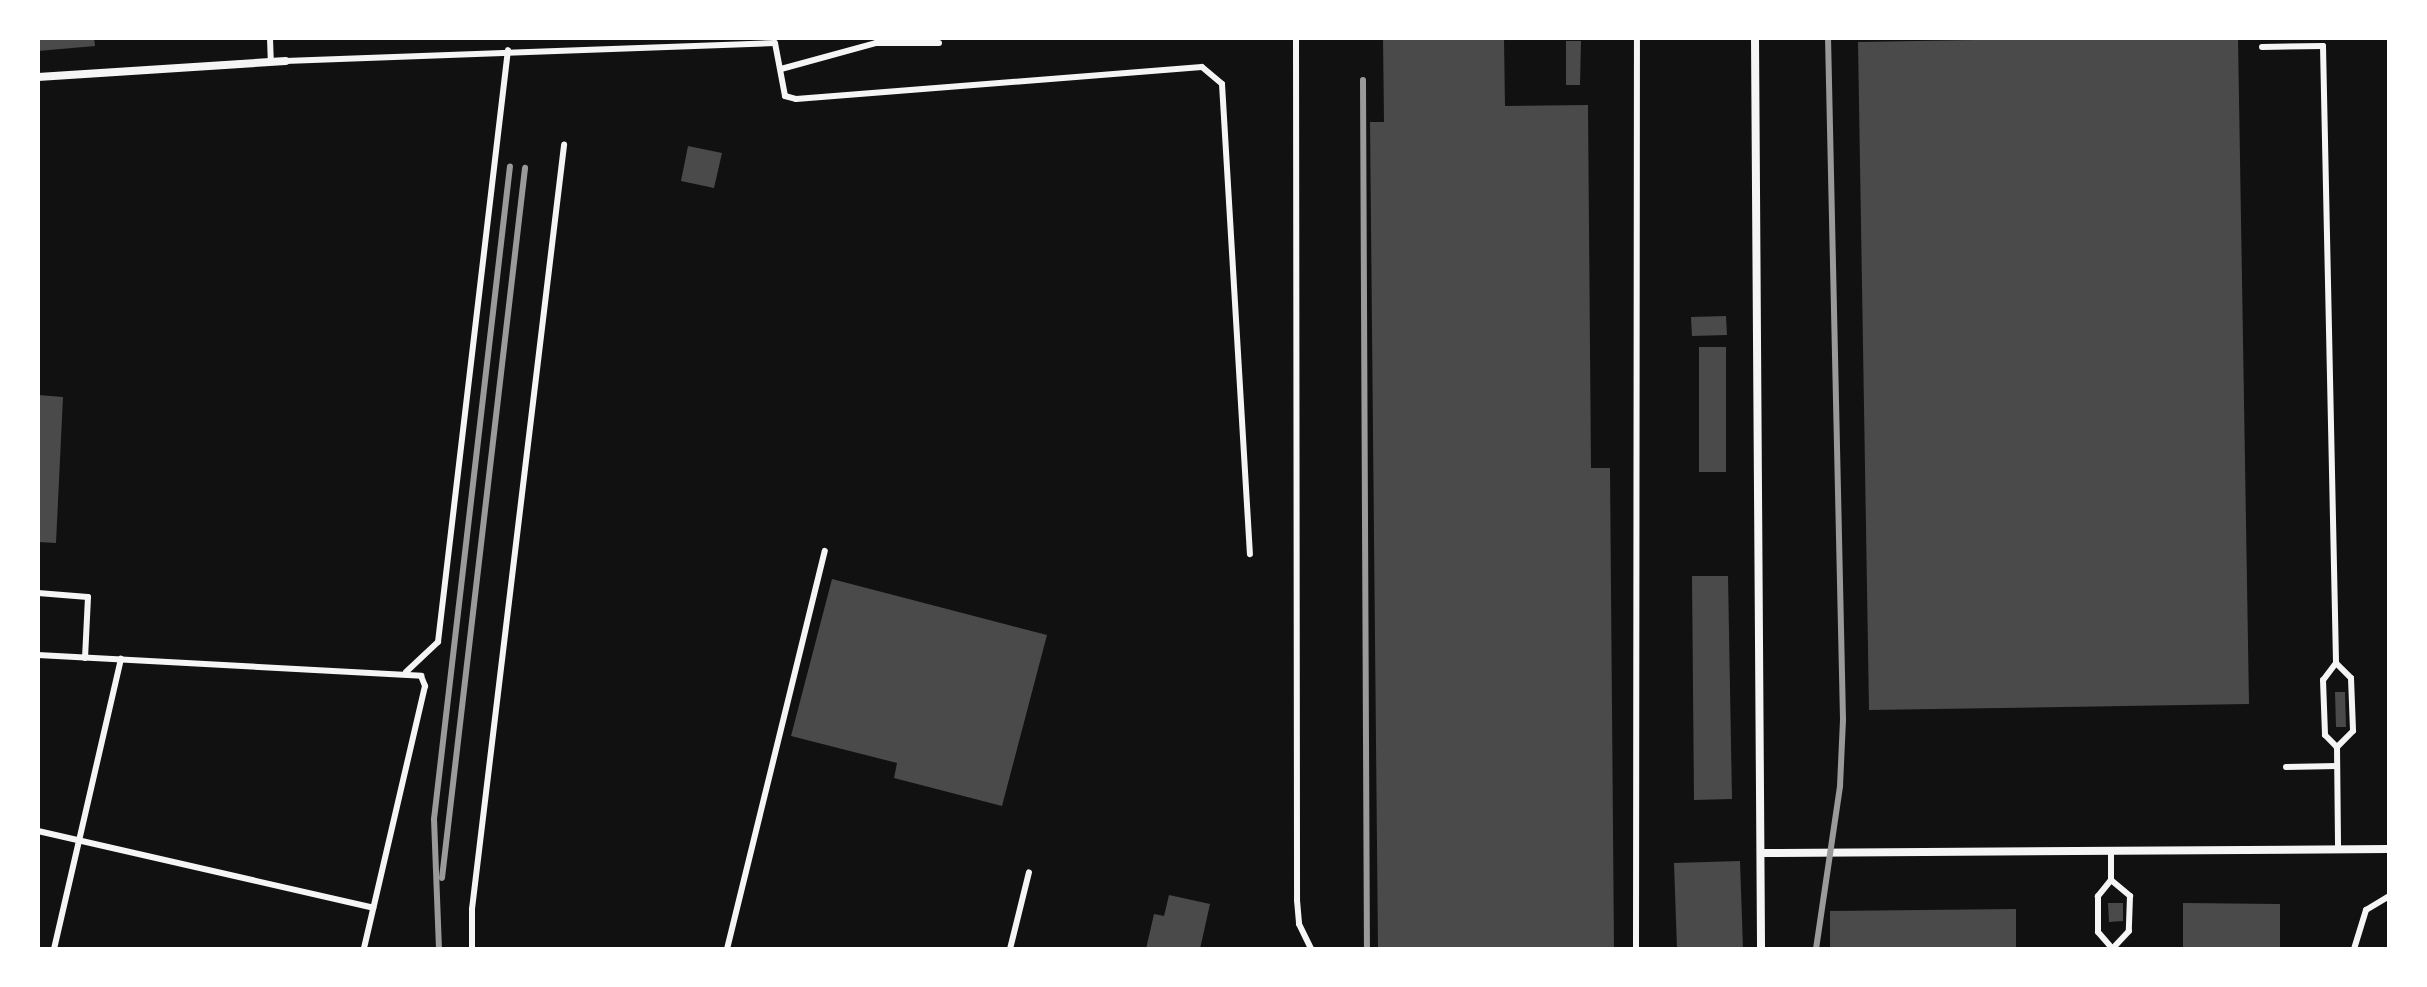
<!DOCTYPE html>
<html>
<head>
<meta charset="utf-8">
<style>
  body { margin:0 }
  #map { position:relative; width:2427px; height:987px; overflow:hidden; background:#111; font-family:"DM Sans",sans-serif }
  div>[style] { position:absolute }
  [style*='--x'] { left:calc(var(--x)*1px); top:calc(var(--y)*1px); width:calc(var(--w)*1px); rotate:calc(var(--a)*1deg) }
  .building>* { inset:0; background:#4a4a4a }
  .service>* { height:6px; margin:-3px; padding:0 3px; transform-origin:3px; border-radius:3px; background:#f5f5f5 }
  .minor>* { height:8px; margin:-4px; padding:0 4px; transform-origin:4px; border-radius:4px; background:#f5f5f5 }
  .rail>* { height:6px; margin:-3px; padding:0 3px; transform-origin:3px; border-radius:3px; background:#9a9a9a }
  span { translate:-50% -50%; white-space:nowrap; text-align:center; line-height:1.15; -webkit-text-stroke:7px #fff; paint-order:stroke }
  .frame { position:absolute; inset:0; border:40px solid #fff; pointer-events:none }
</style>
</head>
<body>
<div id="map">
  <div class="building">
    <div style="clip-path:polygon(38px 38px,94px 38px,95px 46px,38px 51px)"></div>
    <div style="clip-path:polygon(1383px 38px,1504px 38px,1505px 106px,1588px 105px,1591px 468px,1610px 468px,1614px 949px,1378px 949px,1370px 122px,1384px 122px)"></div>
    <div style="clip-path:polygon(2102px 38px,2238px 38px,2249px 704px,1869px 710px,1858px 42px)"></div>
    <div style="clip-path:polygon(1566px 41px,1581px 41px,1580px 85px,1566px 85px)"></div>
    <div style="clip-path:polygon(688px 146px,722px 153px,714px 188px,681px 181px)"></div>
    <div style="clip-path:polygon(1726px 316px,1727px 335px,1692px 336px,1691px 317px)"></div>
    <div style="clip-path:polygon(1699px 347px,1726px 347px,1726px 472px,1699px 472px)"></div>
    <div style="clip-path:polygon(38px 395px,63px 397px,56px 543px,38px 542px)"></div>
    <div style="clip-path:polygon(1692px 576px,1728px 576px,1732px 799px,1694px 800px)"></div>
    <div style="clip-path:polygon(832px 579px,1047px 635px,1002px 806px,894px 778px,897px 763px,791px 736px)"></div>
    <div style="clip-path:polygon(2335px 692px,2345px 692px,2346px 727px,2336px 727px)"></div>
    <div style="clip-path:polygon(1740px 861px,1743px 949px,1677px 949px,1674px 863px)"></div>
    <div style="clip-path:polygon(1169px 895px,1210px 904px,1200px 949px,1146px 949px,1154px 914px,1164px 916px)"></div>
    <div style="clip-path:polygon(2108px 903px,2123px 903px,2123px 921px,2109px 922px)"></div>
    <div style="clip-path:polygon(2183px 903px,2280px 904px,2280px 949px,2183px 949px)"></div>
    <div style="clip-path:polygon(2016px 909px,2016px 949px,1830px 949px,1830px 911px)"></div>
  </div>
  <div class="service">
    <div style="--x:270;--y:38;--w:23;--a:88"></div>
    <div style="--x:1296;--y:38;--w:862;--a:89.93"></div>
    <div style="--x:1297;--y:900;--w:24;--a:85"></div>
    <div style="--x:1299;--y:924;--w:28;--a:64"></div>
    <div style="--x:2262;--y:47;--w:61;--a:-0.9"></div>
    <div style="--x:2323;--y:46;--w:617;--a:88.79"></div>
    <div style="--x:2336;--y:663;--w:21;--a:45"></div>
    <div style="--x:2351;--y:678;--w:53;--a:87.8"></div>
    <div style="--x:2353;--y:731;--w:23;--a:135"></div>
    <div style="--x:2337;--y:747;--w:102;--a:89.4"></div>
    <div style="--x:285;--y:61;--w:490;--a:-2.1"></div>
    <div style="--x:775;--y:43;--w:54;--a:79.3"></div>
    <div style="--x:785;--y:96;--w:11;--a:15"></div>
    <div style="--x:796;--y:99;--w:407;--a:-4.5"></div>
    <div style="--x:1202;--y:67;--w:26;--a:40"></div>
    <div style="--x:1222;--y:84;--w:471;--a:86.6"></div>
    <div style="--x:781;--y:69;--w:98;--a:-15.3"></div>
    <div style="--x:876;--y:43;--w:63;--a:0"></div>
    <div style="--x:38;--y:593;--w:50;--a:4.6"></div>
    <div style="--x:88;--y:597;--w:61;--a:92.8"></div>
    <div style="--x:38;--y:655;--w:384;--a:3.1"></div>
    <div style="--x:421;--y:676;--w:11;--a:68"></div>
    <div style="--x:425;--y:686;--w:270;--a:103.1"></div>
    <div style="--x:2336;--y:663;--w:21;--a:127"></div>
    <div style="--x:2323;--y:680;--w:55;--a:87.9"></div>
    <div style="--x:2325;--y:735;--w:17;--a:45"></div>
    <div style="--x:406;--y:672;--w:44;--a:-43.2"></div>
    <div style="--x:438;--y:642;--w:596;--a:-83.26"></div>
    <div style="--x:2286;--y:767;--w:51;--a:-1.1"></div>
    <div style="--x:38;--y:831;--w:344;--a:12.9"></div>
    <div style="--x:2111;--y:850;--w:30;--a:90"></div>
    <div style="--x:2111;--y:880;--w:25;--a:40"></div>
    <div style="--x:2130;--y:896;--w:35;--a:92"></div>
    <div style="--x:2129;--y:931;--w:25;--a:133"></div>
    <div style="--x:2111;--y:880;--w:21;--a:129"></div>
    <div style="--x:2098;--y:896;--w:36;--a:90"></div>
    <div style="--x:2098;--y:932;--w:21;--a:49"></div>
    <div style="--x:54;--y:949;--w:298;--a:-77"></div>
    <div style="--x:472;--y:949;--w:40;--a:-90"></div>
    <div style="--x:472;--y:909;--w:770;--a:-83.13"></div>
    <div style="--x:727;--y:949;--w:410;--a:-76.2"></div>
    <div style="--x:1010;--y:949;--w:79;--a:-76.1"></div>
    <div style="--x:1636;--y:949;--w:911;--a:-89.94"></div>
    <div style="--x:2354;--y:949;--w:41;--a:-72.9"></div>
    <div style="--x:2366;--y:910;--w:27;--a:-31"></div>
  </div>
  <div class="minor">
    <div style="--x:1755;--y:38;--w:911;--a:89.62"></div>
    <div style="--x:38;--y:77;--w:248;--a:-3.7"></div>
    <div style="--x:1761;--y:853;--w:628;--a:-0.36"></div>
  </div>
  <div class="rail">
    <div style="--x:1363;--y:80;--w:869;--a:89.74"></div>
    <div style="--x:442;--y:878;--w:715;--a:-83.33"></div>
    <div style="--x:439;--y:949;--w:130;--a:-92.2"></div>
    <div style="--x:434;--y:819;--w:657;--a:-83.36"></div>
    <div style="--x:1816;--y:949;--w:165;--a:-81.6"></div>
    <div style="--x:1840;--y:786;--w:67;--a:-87.4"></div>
    <div style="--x:1843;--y:719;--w:681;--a:-91.26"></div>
  </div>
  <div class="frame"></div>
</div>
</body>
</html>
